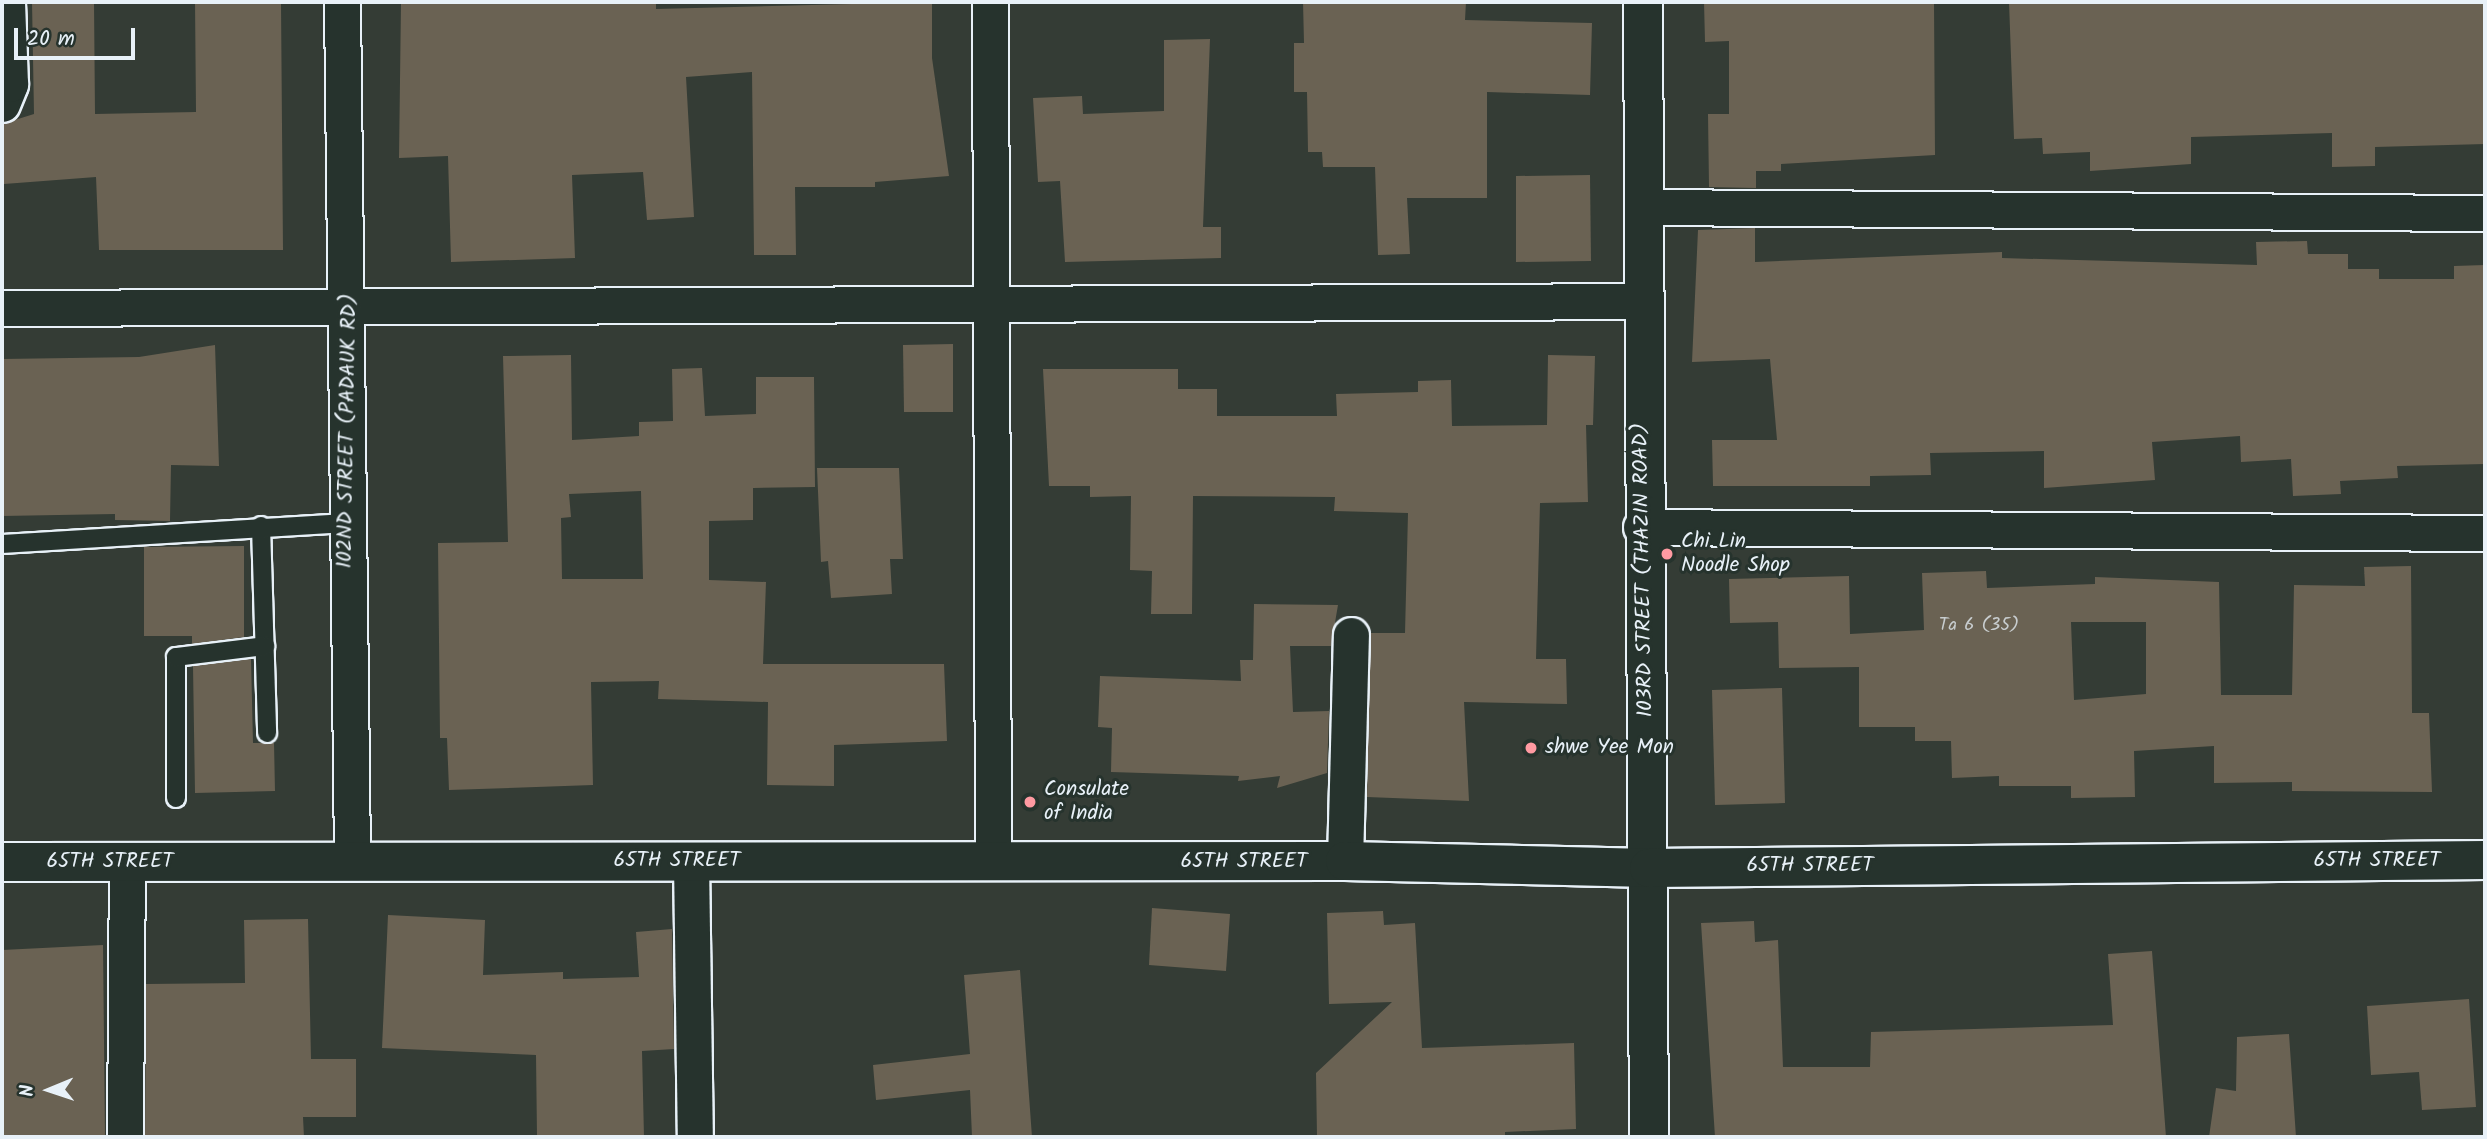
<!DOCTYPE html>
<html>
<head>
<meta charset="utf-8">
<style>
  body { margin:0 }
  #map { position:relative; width:2487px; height:1139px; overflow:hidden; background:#343c35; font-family:Kalam,sans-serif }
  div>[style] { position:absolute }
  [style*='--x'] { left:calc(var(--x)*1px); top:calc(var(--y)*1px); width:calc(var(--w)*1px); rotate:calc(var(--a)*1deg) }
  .building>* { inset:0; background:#6a6253 }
  .roads { filter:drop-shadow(2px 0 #e8f1f8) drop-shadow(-2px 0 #e8f1f8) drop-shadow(0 2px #e8f1f8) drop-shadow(0 -2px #e8f1f8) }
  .lane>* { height:18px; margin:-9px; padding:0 9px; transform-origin:9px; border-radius:9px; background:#26332d }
  .street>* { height:35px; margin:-17.5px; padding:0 17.5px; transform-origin:17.5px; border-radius:17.5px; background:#26332d }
  .secondary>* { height:38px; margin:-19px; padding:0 19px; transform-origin:19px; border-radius:19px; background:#26332d }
  .dots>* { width:19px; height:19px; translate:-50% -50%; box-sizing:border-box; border:4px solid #26332d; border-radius:50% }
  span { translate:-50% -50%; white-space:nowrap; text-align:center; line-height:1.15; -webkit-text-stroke:6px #26332d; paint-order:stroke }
  .number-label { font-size:18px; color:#c8cdcf }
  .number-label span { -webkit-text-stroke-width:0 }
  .street-label { font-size:21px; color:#e8f1f8 }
  .poi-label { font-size:21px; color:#e8f1f8 }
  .left { translate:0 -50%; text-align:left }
  .frame { position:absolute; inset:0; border:4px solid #e8f1f8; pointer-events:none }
  .north { position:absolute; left:14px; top:1055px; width:70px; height:70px; -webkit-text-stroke:5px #26332d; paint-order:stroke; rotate:268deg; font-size:19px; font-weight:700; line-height:28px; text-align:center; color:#e8f1f8 }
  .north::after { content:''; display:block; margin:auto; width:24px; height:32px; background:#e8f1f8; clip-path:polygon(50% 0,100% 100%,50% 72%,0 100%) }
  .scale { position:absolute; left:14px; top:28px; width:121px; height:32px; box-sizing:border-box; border:4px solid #e8f1f8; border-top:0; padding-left:9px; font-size:21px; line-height:24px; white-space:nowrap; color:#e8f1f8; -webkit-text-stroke:5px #26332d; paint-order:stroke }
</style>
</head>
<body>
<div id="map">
  <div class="building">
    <div style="clip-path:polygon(32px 2px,94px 2px,95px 114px,196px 112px,195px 2px,281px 2px,283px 250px,99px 250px,96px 177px,4px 184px,2px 124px,34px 114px)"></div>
    <div style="clip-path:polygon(401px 2px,656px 2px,656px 9px,932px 2px,932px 58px,949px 176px,875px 182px,875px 187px,795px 187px,796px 255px,754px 255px,752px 72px,686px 77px,694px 217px,647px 220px,643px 172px,572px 175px,575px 258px,451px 262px,448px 156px,399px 158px)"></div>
    <div style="clip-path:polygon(1303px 2px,1466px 2px,1465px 20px,1592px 23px,1590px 95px,1487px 92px,1487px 198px,1407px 198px,1410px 254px,1378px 255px,1375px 167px,1323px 167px,1322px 152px,1308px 152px,1307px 92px,1294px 92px,1294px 43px,1304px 43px)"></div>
    <div style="clip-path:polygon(1704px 2px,1934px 2px,1935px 155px,1781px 164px,1781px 171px,1756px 171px,1756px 188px,1709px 187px,1708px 114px,1729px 114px,1729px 41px,1705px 42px)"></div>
    <div style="clip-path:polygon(2009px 2px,2485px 2px,2485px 144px,2375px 147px,2375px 166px,2332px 167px,2332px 133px,2191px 137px,2191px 164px,2090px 171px,2090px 152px,2043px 154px,2042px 138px,2014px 139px)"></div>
    <div style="clip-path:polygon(1210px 39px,1203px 227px,1221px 227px,1221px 258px,1065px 262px,1060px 181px,1038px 182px,1033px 98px,1082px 96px,1083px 114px,1164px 111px,1164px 40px)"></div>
    <div style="clip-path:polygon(1590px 175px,1591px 261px,1516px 262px,1516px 176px)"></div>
    <div style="clip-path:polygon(1755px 228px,1755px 262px,2002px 252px,2002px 258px,2257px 265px,2256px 242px,2307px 241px,2308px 254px,2348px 254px,2348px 269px,2379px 269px,2379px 279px,2454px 279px,2454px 266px,2485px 265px,2485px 464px,2397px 466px,2398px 478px,2340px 481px,2341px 494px,2293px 496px,2291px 459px,2241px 462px,2240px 436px,2152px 442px,2155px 480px,2044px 488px,2044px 451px,1930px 453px,1931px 475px,1870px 476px,1870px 486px,1713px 486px,1712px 440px,1777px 440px,1770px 359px,1692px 362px,1698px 230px)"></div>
    <div style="clip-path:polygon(953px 344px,953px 412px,904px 412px,903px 345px)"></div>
    <div style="clip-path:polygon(215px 345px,219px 466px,171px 465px,170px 521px,115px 520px,115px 514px,2px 516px,2px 359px,139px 357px)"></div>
    <div style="clip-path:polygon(evenodd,571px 355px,572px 440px,639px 436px,639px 422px,673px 421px,672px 369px,702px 368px,705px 416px,756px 414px,756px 377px,814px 377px,815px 487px,753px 488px,753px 520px,709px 521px,709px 580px,766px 582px,763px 664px,944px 664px,947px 741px,834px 745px,834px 786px,767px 785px,768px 702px,658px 699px,659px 681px,591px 682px,593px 785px,449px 790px,447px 738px,440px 738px,438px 543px,508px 542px,503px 356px,571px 355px,641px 491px,643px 579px,562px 579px,561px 518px,571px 517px,569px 494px,641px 491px)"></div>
    <div style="clip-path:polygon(1548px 355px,1595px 356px,1593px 425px,1586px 425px,1588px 502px,1540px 503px,1536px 659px,1566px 659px,1567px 704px,1464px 702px,1469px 801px,1367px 797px,1370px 633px,1405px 633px,1408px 513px,1334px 511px,1335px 497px,1193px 496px,1192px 614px,1151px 614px,1152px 571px,1130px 570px,1131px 496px,1090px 497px,1090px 486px,1049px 486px,1043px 369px,1178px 369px,1178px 389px,1217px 389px,1217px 416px,1337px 416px,1336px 394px,1418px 392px,1418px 381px,1451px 380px,1452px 426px,1547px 425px)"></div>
    <div style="clip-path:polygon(817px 468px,899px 468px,903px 559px,890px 559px,892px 594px,831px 598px,828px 561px,821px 562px)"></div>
    <div style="clip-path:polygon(244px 546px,244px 637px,192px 644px,192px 636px,144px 636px,144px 547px)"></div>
    <div style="clip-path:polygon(evenodd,2411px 566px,2412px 713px,2429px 713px,2432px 792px,2292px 791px,2292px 782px,2214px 783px,2214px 746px,2134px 751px,2135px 797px,2071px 798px,2071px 786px,1999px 786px,1999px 776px,1952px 778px,1951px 741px,1915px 741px,1915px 727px,1859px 727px,1859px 667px,1779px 668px,1778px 622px,1730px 623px,1729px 579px,1849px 576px,1850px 634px,1924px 630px,1922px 573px,1986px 571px,1987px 588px,2095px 584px,2095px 577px,2219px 582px,2221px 695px,2292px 695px,2294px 585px,2365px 586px,2364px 567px,2411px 566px,2071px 622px,2146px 622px,2146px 694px,2074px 700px,2071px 622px)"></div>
    <div style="clip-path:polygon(1254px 604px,1338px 605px,1331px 646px,1290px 646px,1293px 712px,1329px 711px,1327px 773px,1277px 788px,1280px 776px,1238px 781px,1239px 776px,1111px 772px,1112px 728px,1098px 727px,1100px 676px,1241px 681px,1240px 660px,1253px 660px)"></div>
    <div style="clip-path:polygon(251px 659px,253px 743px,274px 743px,275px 791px,195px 793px,193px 666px)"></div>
    <div style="clip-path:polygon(1782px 688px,1785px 803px,1715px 805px,1712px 690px)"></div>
    <div style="clip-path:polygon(1152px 908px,1230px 914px,1226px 971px,1149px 965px)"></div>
    <div style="clip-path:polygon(1383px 911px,1384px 925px,1415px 923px,1422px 1048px,1574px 1043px,1576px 1129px,1505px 1132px,1505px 1137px,1317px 1137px,1316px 1073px,1392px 1002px,1329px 1004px,1327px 913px)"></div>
    <div style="clip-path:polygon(388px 915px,485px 920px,483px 975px,563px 972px,563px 979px,639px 977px,636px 932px,672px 929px,674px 1049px,642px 1051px,644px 1137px,537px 1137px,536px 1055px,382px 1048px)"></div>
    <div style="clip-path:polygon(308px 919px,311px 1059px,356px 1059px,356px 1117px,303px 1117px,304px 1137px,145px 1137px,146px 984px,245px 983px,244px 920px)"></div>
    <div style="clip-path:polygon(1754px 921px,1755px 942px,1778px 940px,1783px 1067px,1870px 1067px,1871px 1032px,2113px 1025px,2108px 954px,2152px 951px,2166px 1137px,1715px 1137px,1701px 923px)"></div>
    <div style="clip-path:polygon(103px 945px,105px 1137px,2px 1137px,2px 950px)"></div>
    <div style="clip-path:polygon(1020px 970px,1032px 1137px,972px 1137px,970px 1090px,876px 1100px,873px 1065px,970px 1054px,964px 975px)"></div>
    <div style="clip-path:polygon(2469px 999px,2476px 1107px,2422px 1110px,2419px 1072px,2371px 1075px,2367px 1006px)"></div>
    <div style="clip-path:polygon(2289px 1034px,2296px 1137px,2209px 1137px,2216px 1088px,2236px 1091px,2237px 1037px)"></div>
  </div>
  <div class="roads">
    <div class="lane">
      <div style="--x:261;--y:526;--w:207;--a:88.3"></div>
      <div style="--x:2;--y:544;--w:344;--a:-3.5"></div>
      <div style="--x:176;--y:798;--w:141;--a:-90"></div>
      <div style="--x:176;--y:657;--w:90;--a:-7"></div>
    </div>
    <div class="street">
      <div style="--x:342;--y:2;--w:858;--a:89.33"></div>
      <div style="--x:990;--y:2;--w:860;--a:89.8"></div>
      <div style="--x:2;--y:104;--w:22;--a:-68"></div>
      <div style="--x:10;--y:84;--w:82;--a:-92.1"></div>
      <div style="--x:1642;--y:207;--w:843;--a:0.41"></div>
      <div style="--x:2;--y:308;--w:1640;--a:-0.24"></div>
      <div style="--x:1641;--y:527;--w:844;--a:0.41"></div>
      <div style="--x:691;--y:861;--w:276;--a:89.2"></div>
      <div style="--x:1345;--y:861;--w:226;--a:-88.5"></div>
      <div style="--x:125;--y:1137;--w:275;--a:-89.6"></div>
    </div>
    <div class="secondary">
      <div style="--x:1643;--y:2;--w:1135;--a:89.7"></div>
      <div style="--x:2;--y:862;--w:1343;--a:-0.04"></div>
      <div style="--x:1345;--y:861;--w:304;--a:1.3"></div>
      <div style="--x:1649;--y:868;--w:836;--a:-0.55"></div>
    </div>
  </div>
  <div class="dots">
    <div style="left:1667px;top:554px;background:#ff9aa2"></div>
    <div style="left:1531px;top:748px;background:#ff9aa2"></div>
    <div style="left:1030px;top:802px;background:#ff9aa2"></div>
  </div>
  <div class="number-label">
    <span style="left:1979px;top:626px">Ta 6 (35)</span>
  </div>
  <div class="street-label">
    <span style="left:348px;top:431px;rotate:-89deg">102ND STREET (PADAUK RD)</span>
    <span style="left:1644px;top:570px;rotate:-91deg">103RD STREET (THAZIN ROAD)</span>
    <span style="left:677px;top:861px">65TH STREET</span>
    <span style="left:2377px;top:861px">65TH STREET</span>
    <span style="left:110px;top:862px">65TH STREET</span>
    <span style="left:1244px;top:862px">65TH STREET</span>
    <span style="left:1810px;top:866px">65TH STREET</span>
  </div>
  <div class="poi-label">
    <span class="left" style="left:1681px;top:554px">Chi Lin<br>Noodle Shop</span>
    <span class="left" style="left:1545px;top:748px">shwe Yee Mon</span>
    <span class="left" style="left:1044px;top:802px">Consulate<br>of India</span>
  </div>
  <div class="frame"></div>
  <div class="north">N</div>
  <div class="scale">20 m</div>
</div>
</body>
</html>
